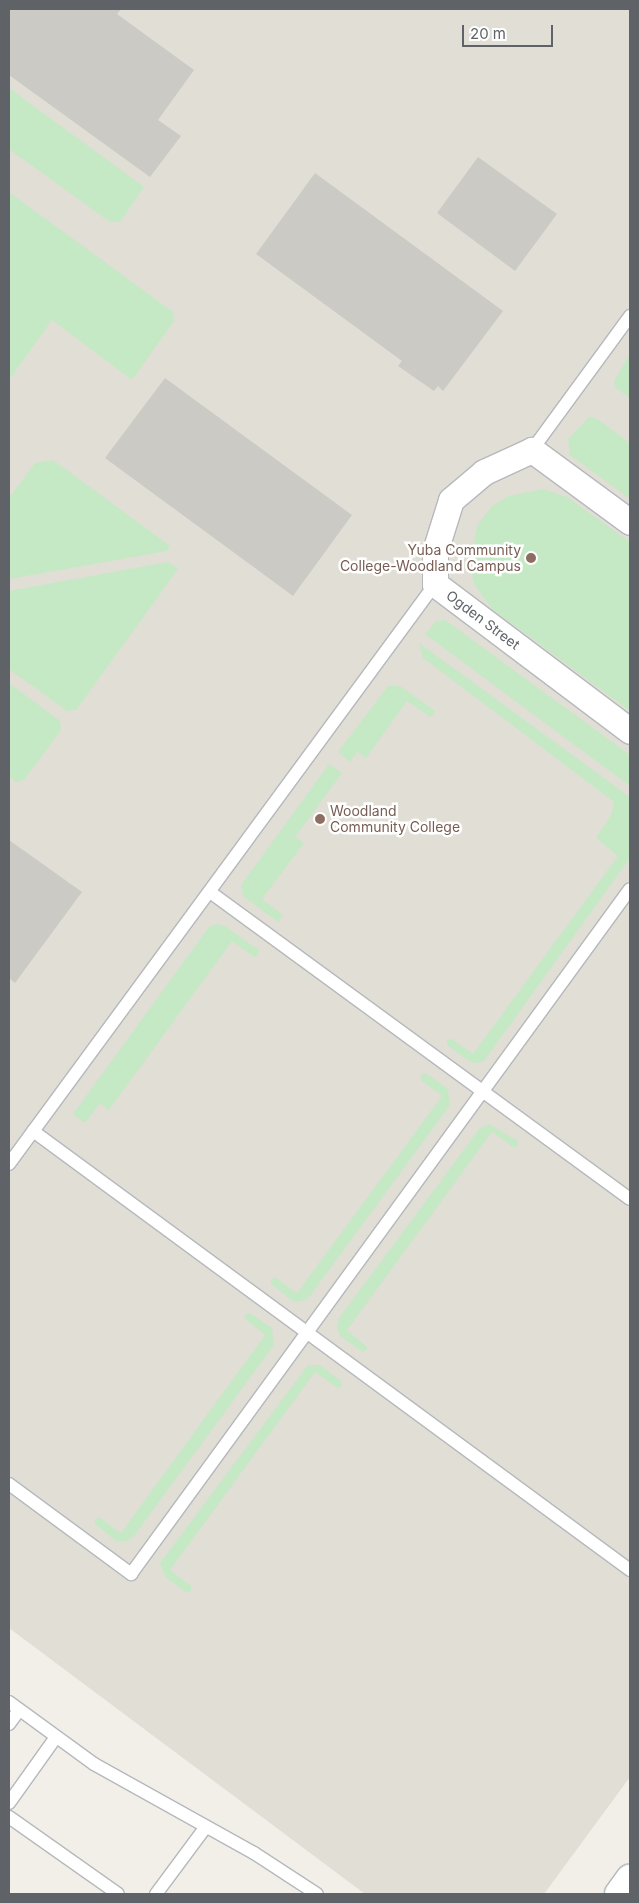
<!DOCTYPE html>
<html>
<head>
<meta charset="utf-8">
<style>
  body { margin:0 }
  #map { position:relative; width:639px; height:1903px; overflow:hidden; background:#f1efe8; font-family:Inter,sans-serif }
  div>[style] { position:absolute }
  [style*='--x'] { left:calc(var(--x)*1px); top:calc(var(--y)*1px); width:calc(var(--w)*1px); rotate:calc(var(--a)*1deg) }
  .education>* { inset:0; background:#e1ded6 }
  .green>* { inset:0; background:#c5e8c5 }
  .building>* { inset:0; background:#cccac5 }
  .roads { filter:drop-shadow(1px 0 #b5b8bc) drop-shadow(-1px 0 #b5b8bc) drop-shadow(0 1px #b5b8bc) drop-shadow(0 -1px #b5b8bc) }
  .lane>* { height:12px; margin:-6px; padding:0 6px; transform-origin:6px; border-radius:6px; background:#fff }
  .street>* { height:25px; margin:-12.5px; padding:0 12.5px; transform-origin:12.5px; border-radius:12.5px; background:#fff }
  .secondary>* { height:28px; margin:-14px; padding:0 14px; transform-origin:14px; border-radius:14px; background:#fff }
  .dots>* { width:14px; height:14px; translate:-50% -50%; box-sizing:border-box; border:2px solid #fff; border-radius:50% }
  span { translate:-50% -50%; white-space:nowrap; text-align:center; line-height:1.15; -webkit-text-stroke:5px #fff; paint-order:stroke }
  .education-label { font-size:14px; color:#785e54 }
  .right { translate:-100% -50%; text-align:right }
  .left { translate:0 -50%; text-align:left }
  .street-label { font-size:14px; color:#5f6368 }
  .frame { position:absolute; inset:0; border:10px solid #5f6368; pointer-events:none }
  .scale { position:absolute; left:462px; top:25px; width:91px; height:22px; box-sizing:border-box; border:2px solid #5f6368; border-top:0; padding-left:6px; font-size:15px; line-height:18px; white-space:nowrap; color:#5f6368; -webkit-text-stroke:4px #fff; paint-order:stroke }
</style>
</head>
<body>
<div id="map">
  <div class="education">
    <div style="clip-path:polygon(9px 9px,630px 9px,630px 1777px,544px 1894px,365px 1894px,9px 1628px)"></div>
  </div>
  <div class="green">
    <div style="clip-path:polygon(9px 88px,144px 187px,120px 222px,110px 222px,9px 149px)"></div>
    <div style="clip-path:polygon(9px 192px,173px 312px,174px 321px,132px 380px,52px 320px,9px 380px)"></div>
    <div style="clip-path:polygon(630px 354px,630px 398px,616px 388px,614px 381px)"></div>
    <div style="clip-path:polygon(589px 417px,596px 418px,630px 443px,630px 499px,570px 455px,568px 439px)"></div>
    <div style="clip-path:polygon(53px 460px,170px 546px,167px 551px,9px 579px,9px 498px,35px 463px)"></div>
    <div style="clip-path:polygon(543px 489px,567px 497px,630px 542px,630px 711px,492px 609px,474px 584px,470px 565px,477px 526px,492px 506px,509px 496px)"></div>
    <div style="clip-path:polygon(168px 562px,178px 569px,76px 710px,67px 711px,9px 669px,9px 591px)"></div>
    <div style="clip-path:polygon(445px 620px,630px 755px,630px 786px,425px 634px,436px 621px)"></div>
    <div style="clip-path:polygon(419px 643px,630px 797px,630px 858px,484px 1061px,477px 1063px,470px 1062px,447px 1045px,447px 1040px,452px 1039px,473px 1054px,618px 856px,596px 838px,611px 815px,614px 802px,423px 658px)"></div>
    <div style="clip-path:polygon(9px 683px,60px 721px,61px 730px,24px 780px,16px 782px,9px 776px)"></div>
    <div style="clip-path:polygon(388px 686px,400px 686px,435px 711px,434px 715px,430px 717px,407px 701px,366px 758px,357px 752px,350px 762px,338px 752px)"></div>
    <div style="clip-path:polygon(329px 764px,342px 773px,295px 837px,304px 843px,262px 899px,283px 915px,278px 922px,243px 896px,241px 885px)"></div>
    <div style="clip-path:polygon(216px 924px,225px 926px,259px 950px,258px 955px,254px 957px,232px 941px,109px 1110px,100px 1103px,85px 1123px,73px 1114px,209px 927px)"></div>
    <div style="clip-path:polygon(426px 1073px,448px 1089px,450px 1105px,307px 1300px,294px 1302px,271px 1284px,271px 1279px,276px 1278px,297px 1293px,442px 1096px,421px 1080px,421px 1074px)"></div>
    <div style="clip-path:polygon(489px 1124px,518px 1141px,518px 1146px,513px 1147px,492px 1132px,347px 1330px,368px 1348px,363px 1352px,340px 1336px,337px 1328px,339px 1318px,480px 1128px)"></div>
    <div style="clip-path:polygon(250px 1313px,272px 1328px,274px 1345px,134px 1536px,126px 1541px,116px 1541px,95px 1524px,95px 1519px,100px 1518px,121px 1533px,265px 1335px,245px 1319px,245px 1314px)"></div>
    <div style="clip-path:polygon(308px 1365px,320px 1365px,341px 1381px,342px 1386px,337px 1388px,315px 1372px,170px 1570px,191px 1586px,191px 1591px,186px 1592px,165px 1577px,160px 1563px)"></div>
  </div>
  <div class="building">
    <div style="clip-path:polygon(9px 9px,121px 9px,117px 14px,194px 70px,158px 120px,181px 136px,150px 177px,9px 75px)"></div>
    <div style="clip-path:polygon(478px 157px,557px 214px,515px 271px,437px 213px)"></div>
    <div style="clip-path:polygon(315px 173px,503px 311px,443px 391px,438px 386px,434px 391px,398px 366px,402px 361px,256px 254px)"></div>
    <div style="clip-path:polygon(165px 378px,352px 515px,293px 596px,105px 458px)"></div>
    <div style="clip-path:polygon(9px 840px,82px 892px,15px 983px,9px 978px)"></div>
  </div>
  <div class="roads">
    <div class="lane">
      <div style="--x:532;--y:450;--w:166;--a:-53.8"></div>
      <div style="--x:210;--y:892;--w:520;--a:36.17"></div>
      <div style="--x:33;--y:1131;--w:741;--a:36.33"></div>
      <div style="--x:9;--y:1164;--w:720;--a:-53.7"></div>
      <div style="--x:9;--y:1484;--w:152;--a:36.4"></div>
      <div style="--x:131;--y:1574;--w:847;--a:-53.93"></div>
      <div style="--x:9;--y:1702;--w:105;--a:36.1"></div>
      <div style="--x:94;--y:1764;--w:183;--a:29.1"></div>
      <div style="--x:254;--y:1853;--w:75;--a:33.1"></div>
      <div style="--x:9;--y:1724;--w:17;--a:-54"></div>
      <div style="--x:9;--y:1803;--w:81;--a:-54.5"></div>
      <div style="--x:9;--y:1817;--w:133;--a:35.2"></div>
      <div style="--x:156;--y:1894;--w:82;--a:-53.4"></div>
    </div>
    <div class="street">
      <div style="--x:630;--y:522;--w:122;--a:-143.7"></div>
      <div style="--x:532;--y:450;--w:53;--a:155.4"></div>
      <div style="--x:484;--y:472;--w:43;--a:139.7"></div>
      <div style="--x:451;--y:500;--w:53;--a:107.4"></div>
      <div style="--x:435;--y:551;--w:33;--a:90"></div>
      <div style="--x:435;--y:584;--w:244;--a:37"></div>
    </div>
    <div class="secondary">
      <div style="--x:619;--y:1894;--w:19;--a:-54"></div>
    </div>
  </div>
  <div class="dots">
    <div style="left:531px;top:558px;background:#8d6e63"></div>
    <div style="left:320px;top:819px;background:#8d6e63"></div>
  </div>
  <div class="education-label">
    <span class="right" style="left:521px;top:558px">Yuba Community<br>College-Woodland Campus</span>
    <span class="left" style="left:330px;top:819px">Woodland<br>Community College</span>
  </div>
  <div class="street-label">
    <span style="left:483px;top:620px;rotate:37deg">Ogden Street</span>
  </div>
  <div class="frame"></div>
  <div class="scale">20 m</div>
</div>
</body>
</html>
